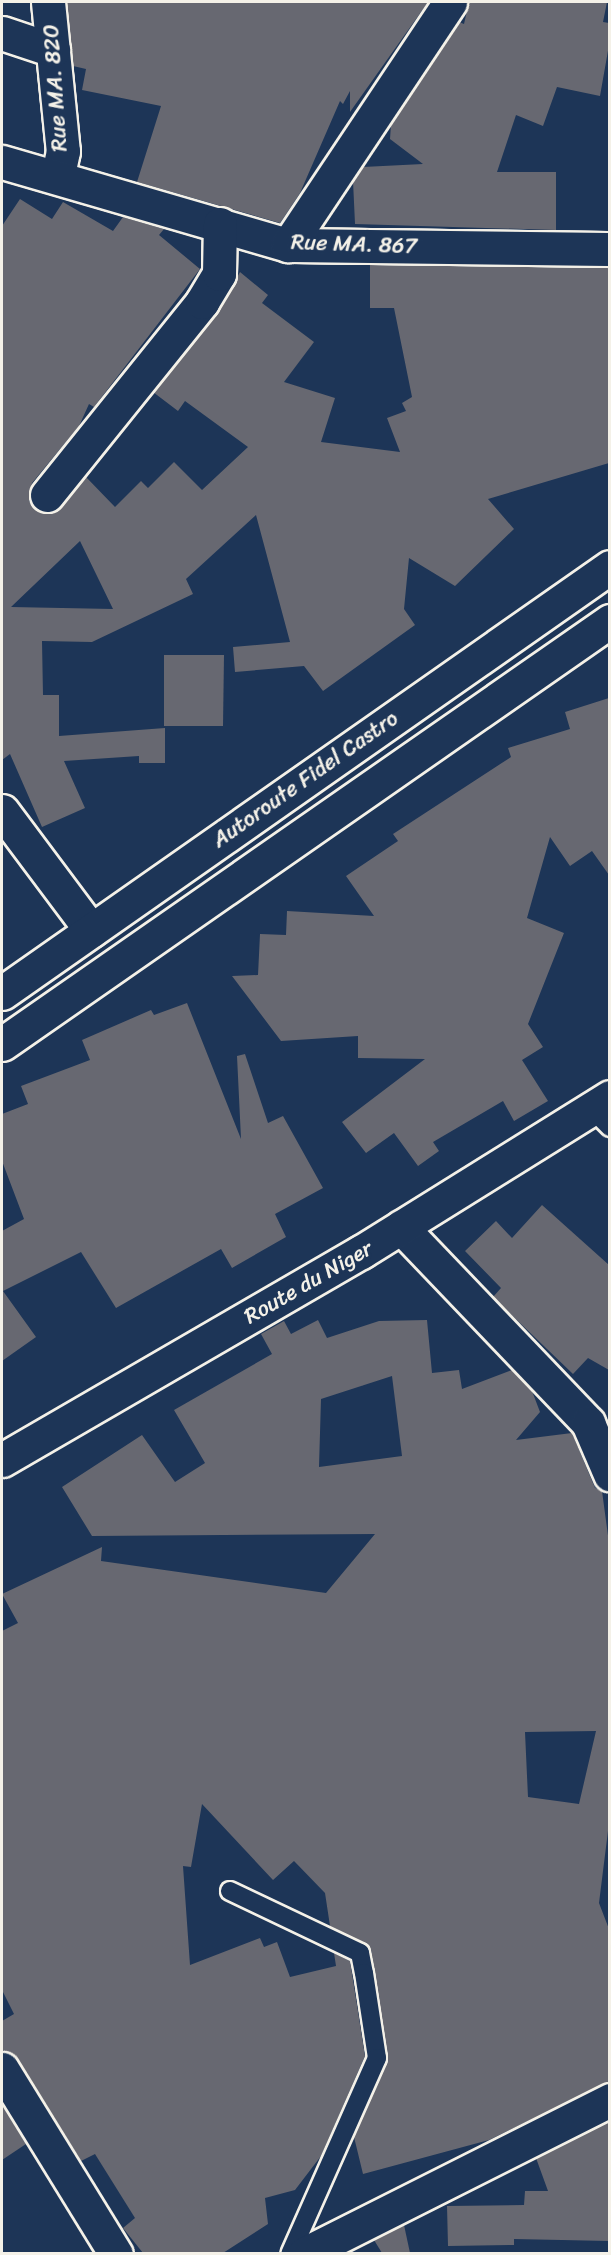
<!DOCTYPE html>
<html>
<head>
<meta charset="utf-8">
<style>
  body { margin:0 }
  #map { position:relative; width:611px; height:2255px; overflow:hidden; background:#1d3557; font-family:Sriracha,sans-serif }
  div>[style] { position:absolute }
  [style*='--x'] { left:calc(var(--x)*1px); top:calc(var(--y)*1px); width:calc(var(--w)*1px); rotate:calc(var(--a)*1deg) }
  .building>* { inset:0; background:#676871 }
  .roads { filter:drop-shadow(2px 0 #f4f1e8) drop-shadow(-2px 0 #f4f1e8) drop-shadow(0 2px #f4f1e8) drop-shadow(0 -2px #f4f1e8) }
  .service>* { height:18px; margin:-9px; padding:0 9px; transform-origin:9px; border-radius:9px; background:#1d3557 }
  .minor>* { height:33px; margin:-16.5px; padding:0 16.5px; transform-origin:16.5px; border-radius:16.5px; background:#1d3557 }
  .primary>* { height:33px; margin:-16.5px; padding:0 16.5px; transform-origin:16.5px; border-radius:16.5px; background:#1d3557 }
  .trunk>* { height:33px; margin:-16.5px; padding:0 16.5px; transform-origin:16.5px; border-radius:16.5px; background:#1d3557 }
  span { translate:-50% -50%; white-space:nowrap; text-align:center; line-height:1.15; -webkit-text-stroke:6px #1d3557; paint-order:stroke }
  .street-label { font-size:22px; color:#f4f1e8 }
  .frame { position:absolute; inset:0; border:3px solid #f4f1e8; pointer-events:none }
</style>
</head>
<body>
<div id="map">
  <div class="building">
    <div style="clip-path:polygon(67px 2px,428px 2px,350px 112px,350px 91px,343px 104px,340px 101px,300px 193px,280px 223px,137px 182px,161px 106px,82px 90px,86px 69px,73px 66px)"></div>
    <div style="clip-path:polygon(469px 2px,607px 2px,603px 22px,609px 23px,609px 45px,600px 96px,557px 87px,543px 126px,516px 115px,497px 172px,556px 172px,556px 230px,355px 224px,353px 181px,363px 167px,423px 164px,390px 139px,391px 124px,459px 22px,464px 24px)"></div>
    <div style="clip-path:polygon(evenodd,20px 199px,52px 219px,63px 202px,113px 231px,123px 217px,164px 229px,159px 235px,200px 269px,94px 407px,89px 404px,79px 426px,32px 483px,29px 501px,36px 510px,54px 512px,86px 477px,115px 507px,141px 481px,148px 488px,174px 462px,202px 490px,248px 447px,185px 401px,178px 411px,153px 392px,217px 314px,240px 272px,268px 295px,262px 303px,314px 342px,284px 382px,335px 398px,321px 442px,400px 452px,387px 418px,406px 411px,402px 403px,412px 397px,394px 308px,370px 308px,370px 265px,609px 268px,609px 463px,488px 499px,514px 529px,455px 586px,409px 558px,404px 609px,415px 625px,323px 691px,304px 666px,235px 672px,233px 647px,290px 642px,256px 515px,186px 579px,193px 594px,92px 642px,42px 641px,43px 695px,59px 695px,59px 736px,165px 728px,165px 763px,139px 763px,139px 756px,64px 761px,85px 808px,42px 827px,10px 754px,2px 760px,2px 226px,20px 199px,80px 541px,113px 609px,11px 607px,80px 541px)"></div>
    <div style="clip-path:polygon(164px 655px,224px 655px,223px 726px,164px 726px)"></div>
    <div style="clip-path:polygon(609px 698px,609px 875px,592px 851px,570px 866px,550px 837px,527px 918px,564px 933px,528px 1024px,543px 1047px,522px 1060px,548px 1101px,514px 1121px,503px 1101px,433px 1142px,439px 1151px,418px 1166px,394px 1133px,366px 1153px,342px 1122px,425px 1059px,358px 1058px,358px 1036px,281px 1041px,232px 976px,258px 975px,260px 934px,286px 935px,287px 911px,374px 916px,346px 876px,398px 841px,393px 834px,511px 757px,508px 748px,570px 729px,565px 712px)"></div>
    <div style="clip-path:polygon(187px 1003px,241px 1139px,237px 1056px,245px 1054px,268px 1123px,283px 1116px,323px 1188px,275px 1214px,286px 1237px,232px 1268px,221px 1249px,116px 1308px,81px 1252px,3px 1291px,36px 1337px,2px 1361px,2px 1231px,24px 1219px,2px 1161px,2px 1114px,28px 1104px,21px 1086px,90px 1060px,82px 1040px,151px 1010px,154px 1015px)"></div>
    <div style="clip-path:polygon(542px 1205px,609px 1265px,609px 1370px,588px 1358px,573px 1374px,493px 1297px,501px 1288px,465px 1251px,496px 1221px,512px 1238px)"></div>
    <div style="clip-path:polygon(evenodd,318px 1320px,327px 1338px,379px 1321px,427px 1320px,432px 1373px,459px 1370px,462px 1389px,512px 1370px,532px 1391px,540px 1412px,516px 1440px,572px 1433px,595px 1488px,602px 1491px,609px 1543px,609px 1823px,599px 1903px,609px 1929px,609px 2082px,489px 2140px,363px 2174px,354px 2137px,388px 2057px,371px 1950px,330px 1926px,325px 1893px,294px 1861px,273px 1880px,202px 1804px,191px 1867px,183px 1866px,190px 1965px,260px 1938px,264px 1947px,277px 1942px,290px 1977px,336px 1966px,334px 1953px,350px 1961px,365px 2056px,321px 2156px,295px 2190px,265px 2198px,268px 2224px,223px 2253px,143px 2253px,123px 2228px,135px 2218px,95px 2154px,81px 2161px,18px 2059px,2px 2050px,2px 2021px,14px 2014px,2px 1990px,2px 1631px,18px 1623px,2px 1594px,102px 1547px,101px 1561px,326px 1593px,375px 1534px,92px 1536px,62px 1487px,142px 1435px,175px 1482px,205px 1463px,174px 1410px,272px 1354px,261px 1334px,284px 1321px,291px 1334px,318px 1320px,392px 1376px,402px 1456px,319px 1467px,321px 1399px,392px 1376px,318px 1320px,596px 1731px,579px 1804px,528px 1797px,525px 1732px,596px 1731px)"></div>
    <div style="clip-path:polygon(2px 2104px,26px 2144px,2px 2160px)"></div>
    <div style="clip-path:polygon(609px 2121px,609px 2241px,514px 2239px,514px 2245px,448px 2246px,447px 2206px,524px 2205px,525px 2191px,548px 2191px,536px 2158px)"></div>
    <div style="clip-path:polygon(404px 2225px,410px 2253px,382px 2253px,374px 2240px)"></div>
  </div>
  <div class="roads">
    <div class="service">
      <div style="--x:591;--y:1108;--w:27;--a:45"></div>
      <div style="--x:230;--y:1891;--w:144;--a:25.5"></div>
      <div style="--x:360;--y:1953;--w:20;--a:79"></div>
      <div style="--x:364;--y:1973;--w:86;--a:81.3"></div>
      <div style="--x:377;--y:2058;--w:214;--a:113.9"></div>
    </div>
    <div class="minor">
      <div style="--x:48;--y:2;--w:150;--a:84.3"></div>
      <div style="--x:63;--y:151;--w:25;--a:102"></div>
      <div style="--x:2;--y:33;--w:54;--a:18.4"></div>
      <div style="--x:2;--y:162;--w:298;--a:16.2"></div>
      <div style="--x:288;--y:245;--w:322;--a:0.7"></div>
      <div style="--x:288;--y:245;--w:292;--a:-56.3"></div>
      <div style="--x:47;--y:495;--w:248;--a:-51.2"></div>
      <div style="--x:202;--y:302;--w:33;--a:-59"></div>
      <div style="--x:219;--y:274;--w:50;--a:-88.9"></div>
      <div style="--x:2;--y:811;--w:149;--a:53.2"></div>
      <div style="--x:401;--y:1227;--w:271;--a:46.3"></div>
      <div style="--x:588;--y:1423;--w:56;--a:66.7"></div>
      <div style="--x:2;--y:2069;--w:217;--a:58.4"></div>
      <div style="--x:304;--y:2254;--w:343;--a:-26.7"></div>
    </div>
    <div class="primary">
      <div style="--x:2;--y:1460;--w:415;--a:-30.1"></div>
      <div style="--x:361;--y:1252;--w:293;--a:-31.9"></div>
    </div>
    <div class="trunk">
      <div style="--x:2;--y:993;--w:742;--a:-35.02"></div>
      <div style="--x:2;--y:1044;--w:741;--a:-34.83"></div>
    </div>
  </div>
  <div class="street-label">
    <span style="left:55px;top:88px;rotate:-94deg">Rue MA. 820</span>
    <span style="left:354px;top:244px;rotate:2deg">Rue MA. 867</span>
    <span style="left:305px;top:779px;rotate:-35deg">Autoroute Fidel Castro</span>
    <span style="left:308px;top:1282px;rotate:-30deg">Route du Niger</span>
  </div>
  <div class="frame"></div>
</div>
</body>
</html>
